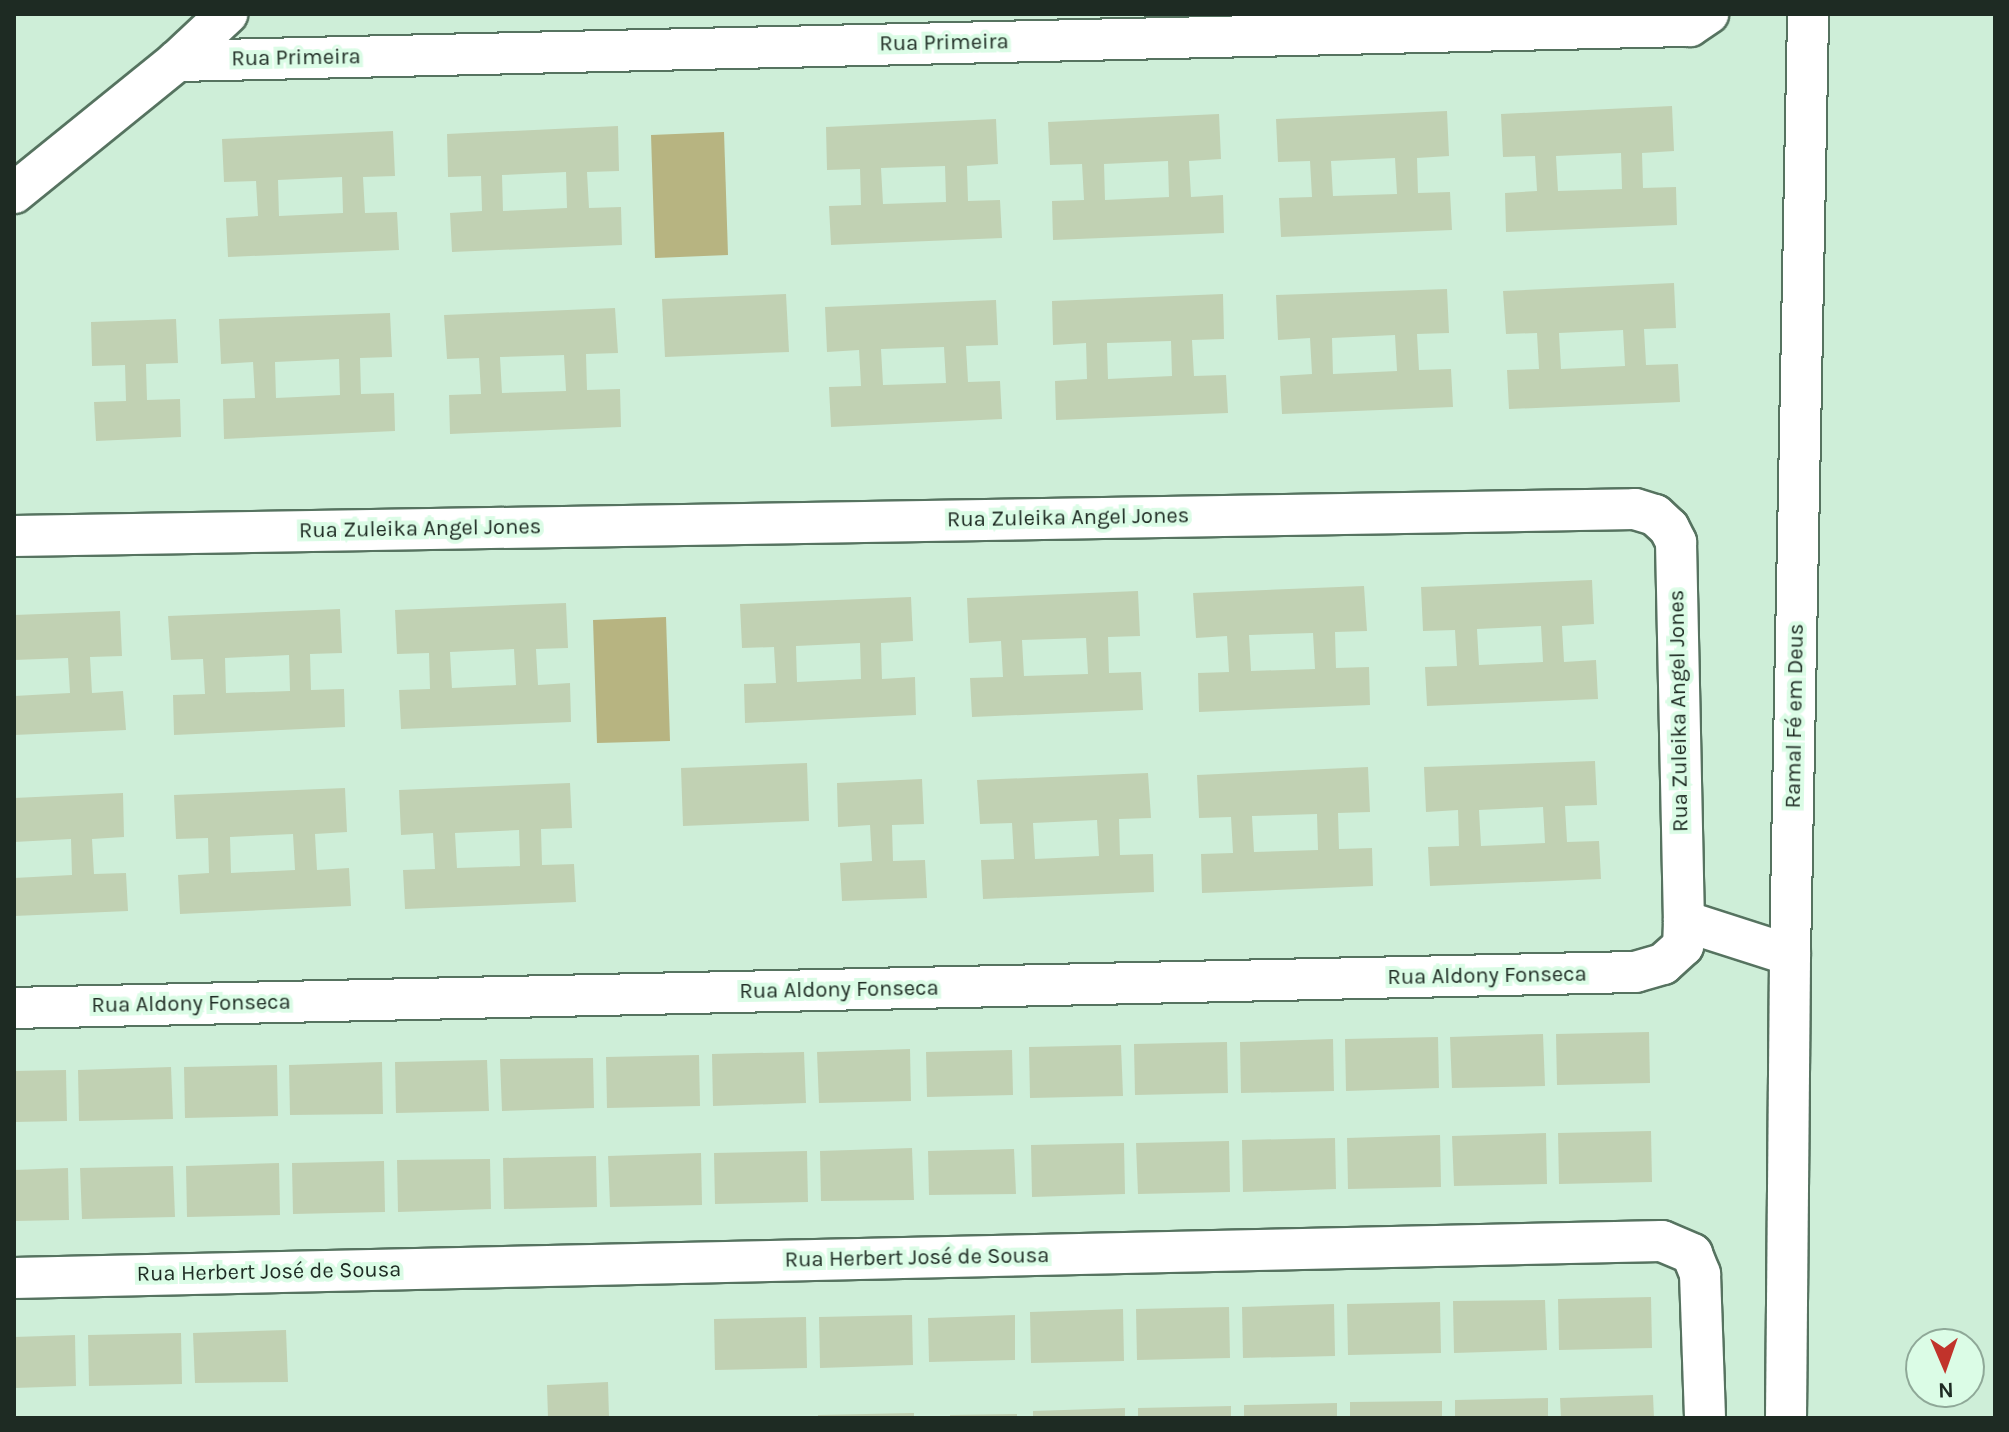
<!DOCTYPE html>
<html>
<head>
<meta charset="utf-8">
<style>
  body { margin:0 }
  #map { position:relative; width:2009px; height:1432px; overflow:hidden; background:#ceeed8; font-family:Karla,sans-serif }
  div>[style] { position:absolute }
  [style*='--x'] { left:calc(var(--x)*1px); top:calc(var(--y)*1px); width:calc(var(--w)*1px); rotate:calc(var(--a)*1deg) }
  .green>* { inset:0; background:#b7b481 }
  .building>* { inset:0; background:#c1d1b3 }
  .roads { filter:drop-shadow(2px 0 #567360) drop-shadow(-2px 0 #567360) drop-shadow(0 2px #567360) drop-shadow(0 -2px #567360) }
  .street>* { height:40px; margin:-20px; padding:0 20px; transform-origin:20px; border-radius:20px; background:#fff }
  span { translate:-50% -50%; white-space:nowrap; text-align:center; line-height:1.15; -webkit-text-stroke:8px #dbfce6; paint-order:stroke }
  .street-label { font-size:22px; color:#1e2b23 }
  .frame { position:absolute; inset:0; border:16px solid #1e2b23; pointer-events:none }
  .north { position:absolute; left:1905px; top:1328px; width:80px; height:80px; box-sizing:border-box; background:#dbfce6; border:2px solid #8fa898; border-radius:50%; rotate:178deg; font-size:22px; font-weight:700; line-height:32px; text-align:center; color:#1e2b23 }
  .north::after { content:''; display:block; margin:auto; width:28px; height:36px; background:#c1332b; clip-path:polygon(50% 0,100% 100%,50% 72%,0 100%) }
</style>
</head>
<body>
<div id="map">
  <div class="green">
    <div style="clip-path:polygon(724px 132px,728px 255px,655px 258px,651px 135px)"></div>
    <div style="clip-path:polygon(666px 617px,670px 741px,597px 743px,593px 620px)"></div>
  </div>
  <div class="building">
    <div style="clip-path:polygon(evenodd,1672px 106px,1674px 151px,1642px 153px,1643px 188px,1676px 187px,1677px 225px,1506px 232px,1505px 193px,1537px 191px,1535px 156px,1503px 157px,1501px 114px,1672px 106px,1621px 153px,1622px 189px,1558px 191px,1556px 156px,1621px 153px)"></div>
    <div style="clip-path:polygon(evenodd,1447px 111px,1449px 156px,1417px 158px,1418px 193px,1450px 192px,1452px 230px,1281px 237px,1279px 198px,1312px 197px,1310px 161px,1278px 162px,1276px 119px,1447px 111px,1395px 158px,1397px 194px,1333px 196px,1331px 161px,1395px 158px)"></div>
    <div style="clip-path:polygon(evenodd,1219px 114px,1221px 159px,1189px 161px,1191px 197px,1223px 195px,1224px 233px,1053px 240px,1052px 201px,1084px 200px,1082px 164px,1050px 165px,1048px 122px,1219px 114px,1168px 161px,1169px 197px,1105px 200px,1104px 164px,1168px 161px)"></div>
    <div style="clip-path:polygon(evenodd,996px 119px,998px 164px,967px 166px,968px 201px,1000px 200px,1002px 238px,831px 245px,829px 206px,861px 205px,860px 169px,827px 170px,826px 127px,996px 119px,945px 166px,946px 202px,883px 204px,881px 168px,945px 166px)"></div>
    <div style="clip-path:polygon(evenodd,618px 126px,619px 171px,587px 172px,589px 208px,621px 207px,622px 245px,452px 252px,450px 213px,482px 211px,481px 176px,448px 177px,447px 134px,618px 126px,566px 172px,567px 208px,503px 211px,502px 175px,566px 172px)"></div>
    <div style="clip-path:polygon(evenodd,393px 131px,395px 176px,363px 177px,365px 213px,397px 212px,399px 250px,228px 257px,226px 218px,258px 216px,256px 181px,224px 182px,222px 139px,393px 131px,342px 177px,343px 213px,279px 216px,278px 180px,342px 177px)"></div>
    <div style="clip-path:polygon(evenodd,1674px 283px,1676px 328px,1644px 329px,1646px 365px,1678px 364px,1680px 402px,1509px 409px,1507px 370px,1539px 369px,1537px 333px,1506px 334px,1503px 291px,1674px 283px,1623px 330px,1625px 366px,1561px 369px,1559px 333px,1623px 330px)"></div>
    <div style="clip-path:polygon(evenodd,1447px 289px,1449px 333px,1417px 334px,1419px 370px,1451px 369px,1453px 407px,1282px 414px,1280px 376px,1312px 374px,1310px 338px,1278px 340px,1276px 295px,1447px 289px,1395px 335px,1397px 371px,1333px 374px,1332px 338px,1395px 335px)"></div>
    <div style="clip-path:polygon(786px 294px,789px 352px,665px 357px,662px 299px)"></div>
    <div style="clip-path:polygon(evenodd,1223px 294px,1224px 339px,1192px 340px,1194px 376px,1226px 375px,1228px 413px,1056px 420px,1055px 381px,1087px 379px,1086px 343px,1053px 345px,1052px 301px,1223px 294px,1171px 341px,1172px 376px,1108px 379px,1107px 343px,1171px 341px)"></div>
    <div style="clip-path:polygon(evenodd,996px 300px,998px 345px,966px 346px,968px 382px,1000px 381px,1002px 419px,831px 427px,829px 387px,861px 386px,859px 350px,827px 352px,825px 307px,996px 300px,944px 347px,946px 383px,883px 385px,881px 349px,944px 347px)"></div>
    <div style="clip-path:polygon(evenodd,615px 308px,618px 353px,586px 354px,587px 390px,620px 389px,621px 427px,450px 434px,449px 395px,481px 394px,479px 358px,447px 359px,444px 315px,615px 308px,564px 355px,566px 391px,502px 393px,500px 357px,564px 355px)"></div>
    <div style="clip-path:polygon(evenodd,390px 313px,392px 357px,360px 358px,361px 394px,394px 393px,395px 431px,224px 439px,223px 399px,255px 398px,253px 362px,221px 364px,219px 319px,390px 313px,339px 359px,340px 395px,276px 398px,275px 362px,339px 359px)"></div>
    <div style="clip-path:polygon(176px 319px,178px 363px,146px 364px,147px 400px,180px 399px,181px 437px,96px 441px,94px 402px,126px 401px,125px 365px,92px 366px,91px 322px)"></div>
    <div style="clip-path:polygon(evenodd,1592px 580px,1594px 624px,1562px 626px,1564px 662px,1596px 660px,1598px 699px,1427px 706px,1425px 667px,1457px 666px,1455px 630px,1423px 631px,1421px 587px,1592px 580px,1541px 626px,1543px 662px,1479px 665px,1477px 629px,1541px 626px)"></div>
    <div style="clip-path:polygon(evenodd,1364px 586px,1367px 631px,1335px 632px,1336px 668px,1369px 667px,1370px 705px,1199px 712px,1198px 673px,1229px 672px,1227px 636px,1196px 638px,1193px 593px,1364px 586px,1313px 633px,1315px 669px,1251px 671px,1249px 635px,1313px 633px)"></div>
    <div style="clip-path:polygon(evenodd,1138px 591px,1140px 636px,1108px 637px,1109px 673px,1141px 672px,1143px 710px,972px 717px,970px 678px,1003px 677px,1001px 641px,969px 643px,967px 598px,1138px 591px,1086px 638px,1088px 674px,1024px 676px,1022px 640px,1086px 638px)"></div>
    <div style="clip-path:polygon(evenodd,911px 597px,913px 641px,881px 643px,882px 679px,915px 677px,916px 715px,745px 723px,744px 684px,776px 683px,774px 647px,742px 648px,740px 604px,911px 597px,860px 643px,861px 679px,797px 682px,796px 646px,860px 643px)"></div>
    <div style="clip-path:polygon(evenodd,566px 603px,568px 648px,536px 649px,538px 685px,570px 683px,571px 722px,401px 729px,399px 690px,430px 689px,429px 653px,397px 654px,395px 610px,566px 603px,514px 649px,516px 685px,452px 688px,450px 652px,514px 649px)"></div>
    <div style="clip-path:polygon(evenodd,340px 609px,342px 653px,310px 654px,311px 690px,344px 689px,345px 727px,174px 735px,173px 695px,205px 694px,203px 659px,171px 660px,168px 616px,340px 609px,289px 655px,290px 691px,226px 693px,225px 658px,289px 655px)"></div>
    <div style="clip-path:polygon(120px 611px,122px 656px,90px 657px,92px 693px,123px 691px,126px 730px,14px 735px,14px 696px,70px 693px,68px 658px,14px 660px,14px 615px)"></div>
    <div style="clip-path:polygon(evenodd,1595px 761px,1597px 805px,1565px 806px,1567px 842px,1599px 841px,1601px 879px,1430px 886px,1428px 847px,1459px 846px,1458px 810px,1426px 812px,1424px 767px,1595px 761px,1543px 807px,1545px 843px,1481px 846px,1479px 810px,1543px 807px)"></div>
    <div style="clip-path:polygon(807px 763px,809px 821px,683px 826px,681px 768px)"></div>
    <div style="clip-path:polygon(evenodd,1368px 767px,1370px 812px,1338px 813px,1339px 849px,1372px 848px,1373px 886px,1202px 893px,1201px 854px,1233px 853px,1231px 817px,1199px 818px,1197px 775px,1368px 767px,1317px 814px,1318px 850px,1254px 852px,1252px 816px,1317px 814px)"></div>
    <div style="clip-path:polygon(evenodd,1148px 773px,1151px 818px,1119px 819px,1120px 855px,1153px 854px,1154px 892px,983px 899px,981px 860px,1014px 859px,1012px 823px,980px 824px,977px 780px,1148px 773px,1097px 820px,1099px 856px,1035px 859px,1033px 823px,1097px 820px)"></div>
    <div style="clip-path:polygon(922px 779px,924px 824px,892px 825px,893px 861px,925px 860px,927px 898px,842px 901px,840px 863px,872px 861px,870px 825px,838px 827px,837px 783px)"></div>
    <div style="clip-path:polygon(evenodd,570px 783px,572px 828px,541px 829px,542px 865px,574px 864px,576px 902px,405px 909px,403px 870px,435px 869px,433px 833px,401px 835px,399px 790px,570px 783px,519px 830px,520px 866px,457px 868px,455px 833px,519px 830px)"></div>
    <div style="clip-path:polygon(evenodd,345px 788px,347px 832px,315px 834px,317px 870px,349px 868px,351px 906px,180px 914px,178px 875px,209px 873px,208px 838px,176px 839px,174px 795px,345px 788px,293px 834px,295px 870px,231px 873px,230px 837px,293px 834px)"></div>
    <div style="clip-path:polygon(123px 793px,124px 837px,92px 839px,94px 874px,126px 873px,128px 911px,14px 916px,14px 878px,72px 875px,71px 839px,14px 842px,14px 798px)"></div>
    <div style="clip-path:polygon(1649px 1032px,1650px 1083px,1557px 1085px,1556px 1034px)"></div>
    <div style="clip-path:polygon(1543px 1034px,1545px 1086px,1452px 1088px,1450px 1037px)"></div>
    <div style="clip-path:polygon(1438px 1037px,1439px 1088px,1346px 1091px,1345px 1039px)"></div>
    <div style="clip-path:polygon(1333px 1039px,1334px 1091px,1241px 1093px,1240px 1042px)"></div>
    <div style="clip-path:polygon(1227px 1042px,1228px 1093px,1135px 1095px,1134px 1044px)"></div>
    <div style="clip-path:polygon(1121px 1045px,1123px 1096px,1030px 1098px,1029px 1047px)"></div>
    <div style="clip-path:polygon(910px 1049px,911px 1101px,819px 1103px,817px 1052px)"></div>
    <div style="clip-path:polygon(1012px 1050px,1013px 1095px,927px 1097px,926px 1052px)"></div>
    <div style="clip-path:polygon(804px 1052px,806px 1103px,713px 1106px,712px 1054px)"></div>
    <div style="clip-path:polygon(699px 1055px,700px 1106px,607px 1108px,606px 1057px)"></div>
    <div style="clip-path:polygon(593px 1058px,594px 1108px,502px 1111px,500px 1059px)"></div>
    <div style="clip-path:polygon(487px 1060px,489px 1111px,396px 1113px,395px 1062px)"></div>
    <div style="clip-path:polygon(382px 1062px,383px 1114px,290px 1115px,289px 1065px)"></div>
    <div style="clip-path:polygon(277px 1065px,278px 1116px,185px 1118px,184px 1067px)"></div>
    <div style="clip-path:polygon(171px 1067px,173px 1119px,79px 1121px,78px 1070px)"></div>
    <div style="clip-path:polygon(66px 1070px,67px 1121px,14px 1122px,14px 1071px)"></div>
    <div style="clip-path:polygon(1651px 1131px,1652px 1182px,1559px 1184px,1558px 1133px)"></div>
    <div style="clip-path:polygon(1546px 1133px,1547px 1184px,1454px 1186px,1452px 1136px)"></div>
    <div style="clip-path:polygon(1440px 1135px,1441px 1187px,1348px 1189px,1347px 1138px)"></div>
    <div style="clip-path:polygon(1335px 1138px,1336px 1189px,1243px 1192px,1242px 1140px)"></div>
    <div style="clip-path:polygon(1229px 1141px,1230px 1192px,1138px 1194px,1136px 1143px)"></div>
    <div style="clip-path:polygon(1124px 1143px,1125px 1194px,1032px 1197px,1031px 1145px)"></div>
    <div style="clip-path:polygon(912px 1148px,914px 1200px,821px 1201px,820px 1151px)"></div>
    <div style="clip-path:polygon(1014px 1149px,1016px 1194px,929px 1195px,928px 1151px)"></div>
    <div style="clip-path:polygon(807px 1151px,808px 1202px,715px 1204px,714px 1153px)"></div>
    <div style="clip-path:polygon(701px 1153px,702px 1205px,610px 1207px,608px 1156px)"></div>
    <div style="clip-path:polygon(596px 1156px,597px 1207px,504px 1209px,503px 1158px)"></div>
    <div style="clip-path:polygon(490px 1159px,491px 1209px,398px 1212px,397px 1160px)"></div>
    <div style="clip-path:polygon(384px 1161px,385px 1212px,293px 1214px,292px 1163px)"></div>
    <div style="clip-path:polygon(279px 1163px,280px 1215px,187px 1217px,186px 1166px)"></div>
    <div style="clip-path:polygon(173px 1166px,175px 1217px,82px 1219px,80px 1168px)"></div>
    <div style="clip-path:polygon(68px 1168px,69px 1220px,14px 1221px,14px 1170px)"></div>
    <div style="clip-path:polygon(1651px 1297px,1652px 1348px,1559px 1350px,1558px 1299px)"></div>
    <div style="clip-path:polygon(1545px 1300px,1547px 1350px,1454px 1353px,1453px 1301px)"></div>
    <div style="clip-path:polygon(1440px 1302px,1441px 1353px,1348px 1355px,1347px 1304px)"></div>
    <div style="clip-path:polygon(1334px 1304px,1335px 1356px,1243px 1358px,1242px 1307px)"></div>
    <div style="clip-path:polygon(1229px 1307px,1230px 1358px,1137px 1360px,1136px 1309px)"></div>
    <div style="clip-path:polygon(1123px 1309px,1124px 1361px,1031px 1363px,1030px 1312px)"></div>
    <div style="clip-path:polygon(912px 1315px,913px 1365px,820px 1368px,819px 1317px)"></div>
    <div style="clip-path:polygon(1015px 1315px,1015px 1360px,929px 1362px,928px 1318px)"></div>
    <div style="clip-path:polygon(806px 1317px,807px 1368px,715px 1370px,714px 1319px)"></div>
    <div style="clip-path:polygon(286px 1330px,288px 1382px,195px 1383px,193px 1333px)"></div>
    <div style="clip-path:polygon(181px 1333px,182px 1384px,89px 1386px,88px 1335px)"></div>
    <div style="clip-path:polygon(75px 1335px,76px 1386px,14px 1388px,14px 1337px)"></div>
    <div style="clip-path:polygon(608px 1382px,609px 1418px,548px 1418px,547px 1385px)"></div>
    <div style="clip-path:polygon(1653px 1395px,1654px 1418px,1561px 1418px,1560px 1398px)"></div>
    <div style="clip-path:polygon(1548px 1398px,1548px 1418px,1455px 1418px,1455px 1400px)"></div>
    <div style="clip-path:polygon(1442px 1401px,1442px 1418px,1350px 1418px,1350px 1402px)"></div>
    <div style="clip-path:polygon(1337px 1403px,1337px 1418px,1244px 1418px,1244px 1405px)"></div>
    <div style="clip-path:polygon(1231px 1406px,1231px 1418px,1138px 1418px,1138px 1408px)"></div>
    <div style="clip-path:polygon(1125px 1408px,1125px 1418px,1033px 1418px,1033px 1411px)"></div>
    <div style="clip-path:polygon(914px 1413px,914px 1418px,818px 1418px,818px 1415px)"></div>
    <div style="clip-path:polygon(1017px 1414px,1017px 1418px,950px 1418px,950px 1415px)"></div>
  </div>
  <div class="roads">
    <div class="street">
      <div style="--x:177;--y:61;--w:1513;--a:-1.33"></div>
      <div style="--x:1690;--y:26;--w:22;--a:-34"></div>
      <div style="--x:14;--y:193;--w:210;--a:-39"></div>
      <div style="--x:177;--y:61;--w:69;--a:-43.2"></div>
      <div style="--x:14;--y:536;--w:1621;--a:-0.95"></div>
      <div style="--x:1635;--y:509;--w:21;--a:17"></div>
      <div style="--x:1655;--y:515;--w:19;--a:43"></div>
      <div style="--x:1669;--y:528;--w:16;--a:63"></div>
      <div style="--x:1676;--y:542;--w:379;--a:88.8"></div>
      <div style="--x:1684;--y:921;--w:25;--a:92"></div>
      <div style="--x:1683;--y:946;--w:27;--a:138"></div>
      <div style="--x:1663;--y:964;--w:29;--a:164"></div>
      <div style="--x:1635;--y:972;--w:1621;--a:178.73"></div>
      <div style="--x:1684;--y:921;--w:111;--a:17.8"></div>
      <div style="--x:14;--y:1278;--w:1648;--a:-1.29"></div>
      <div style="--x:1662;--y:1241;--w:33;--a:23"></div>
      <div style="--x:1692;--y:1254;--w:22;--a:68"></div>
      <div style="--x:1700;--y:1274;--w:144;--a:88"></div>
      <div style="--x:1786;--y:1418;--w:463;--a:-89.5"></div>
      <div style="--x:1790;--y:955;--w:941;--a:-88.9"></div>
    </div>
  </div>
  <div class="street-label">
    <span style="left:944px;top:43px;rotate:-1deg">Rua Primeira</span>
    <span style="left:296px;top:58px;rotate:-1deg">Rua Primeira</span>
    <span style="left:1068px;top:518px;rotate:-1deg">Rua Zuleika Angel Jones</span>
    <span style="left:420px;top:529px;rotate:-1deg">Rua Zuleika Angel Jones</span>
    <span style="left:1679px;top:711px;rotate:-91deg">Rua Zuleika Angel Jones</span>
    <span style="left:1795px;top:716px;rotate:-89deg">Ramal Fé em Deus</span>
    <span style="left:1487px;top:976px;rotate:-1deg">Rua Aldony Fonseca</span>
    <span style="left:839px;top:990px;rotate:-1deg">Rua Aldony Fonseca</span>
    <span style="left:191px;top:1004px;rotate:-1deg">Rua Aldony Fonseca</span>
    <span style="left:917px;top:1258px;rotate:-1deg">Rua Herbert José de Sousa</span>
    <span style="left:269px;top:1272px;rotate:-1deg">Rua Herbert José de Sousa</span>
  </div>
  <div class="frame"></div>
  <div class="north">N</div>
</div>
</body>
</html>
